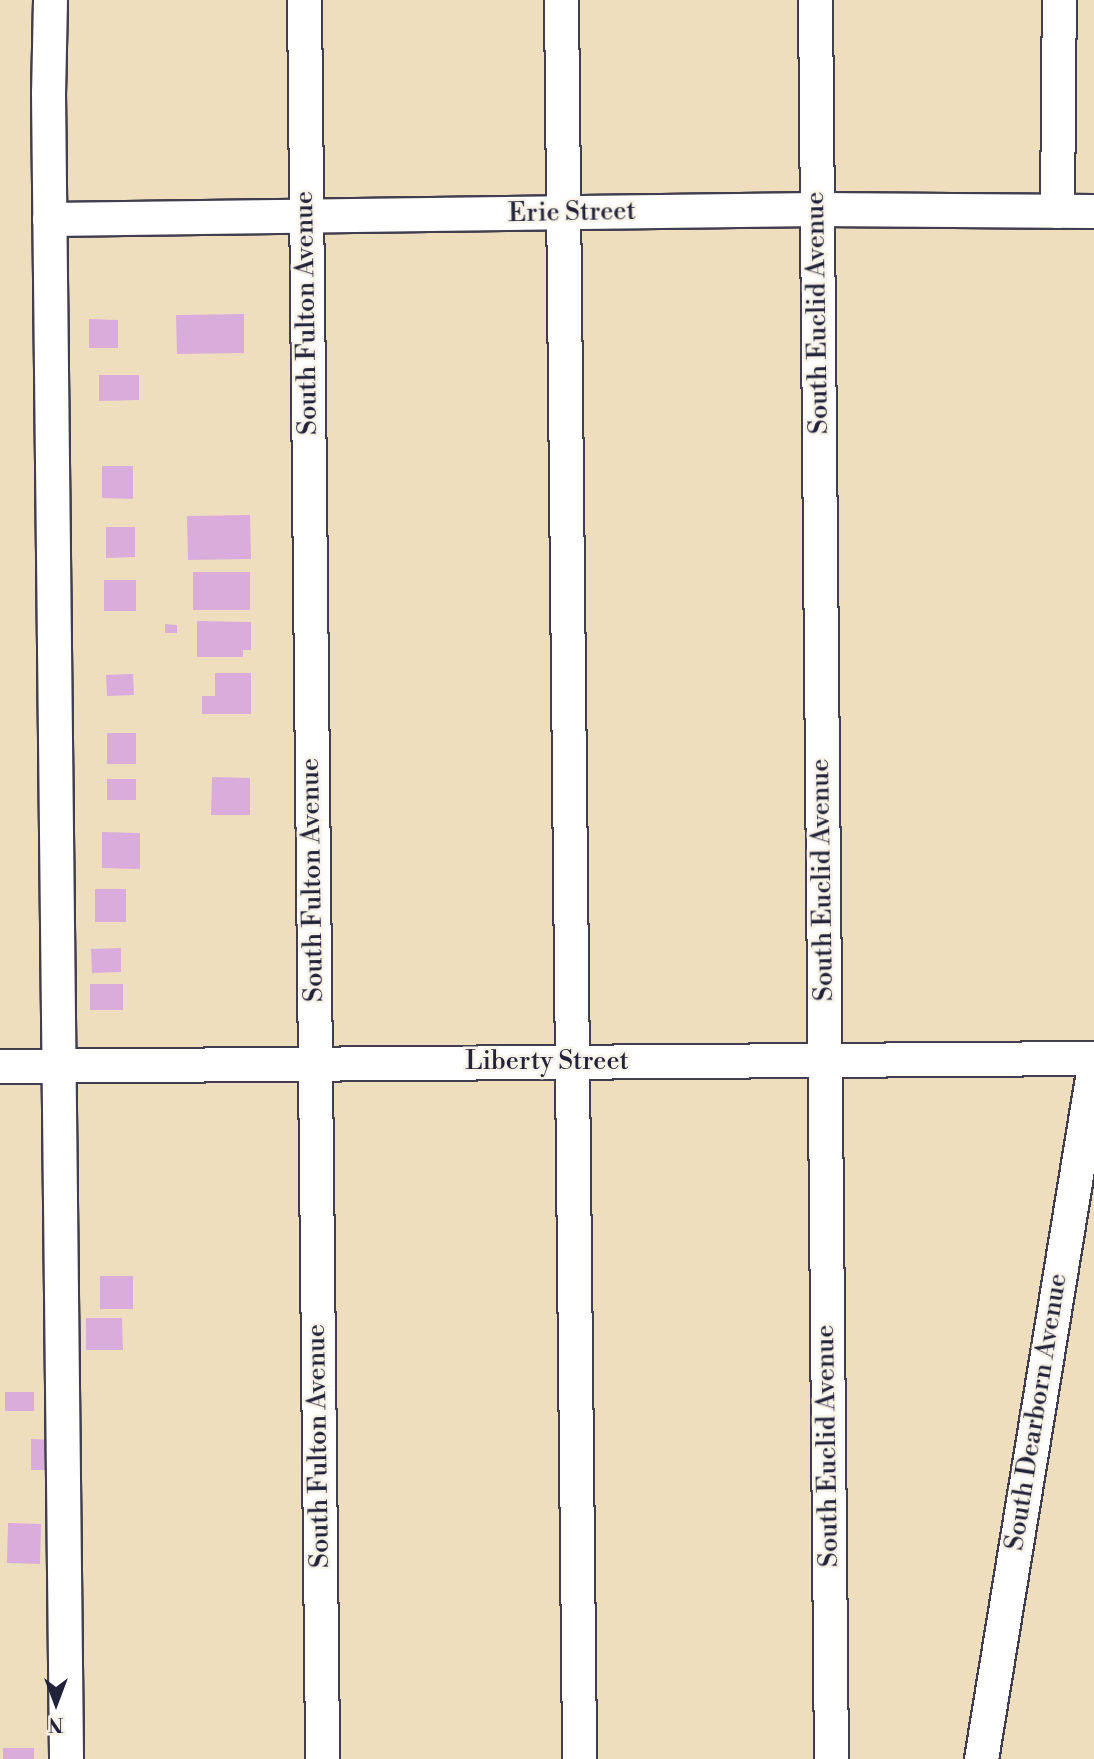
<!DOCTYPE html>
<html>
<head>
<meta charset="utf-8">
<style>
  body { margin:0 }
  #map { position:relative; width:1094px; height:1759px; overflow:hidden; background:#eedebe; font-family:"Libre Bodoni",serif }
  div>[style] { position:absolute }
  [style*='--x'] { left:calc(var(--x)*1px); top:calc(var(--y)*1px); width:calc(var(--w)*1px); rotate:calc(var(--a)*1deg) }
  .building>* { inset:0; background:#daacdb }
  .roads { filter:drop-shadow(2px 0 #413e4f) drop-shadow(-2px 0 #413e4f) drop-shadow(0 2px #413e4f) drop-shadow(0 -2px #413e4f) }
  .minor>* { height:33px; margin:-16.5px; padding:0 16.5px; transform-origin:16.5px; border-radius:16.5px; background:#fff }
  span { translate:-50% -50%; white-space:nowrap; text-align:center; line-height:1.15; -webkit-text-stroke:5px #f7f3e8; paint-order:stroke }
  .street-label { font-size:26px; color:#22223b }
  .north { position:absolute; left:21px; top:1668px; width:70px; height:70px; -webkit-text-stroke:5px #f7f3e8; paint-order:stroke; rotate:180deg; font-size:19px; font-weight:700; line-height:28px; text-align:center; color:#22223b }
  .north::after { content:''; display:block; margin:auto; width:24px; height:32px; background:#22223b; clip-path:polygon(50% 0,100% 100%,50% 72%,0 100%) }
</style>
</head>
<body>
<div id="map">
  <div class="building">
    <div style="clip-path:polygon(244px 314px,244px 353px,177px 354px,176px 315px)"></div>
    <div style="clip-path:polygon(89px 319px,118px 320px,118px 348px,89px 348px)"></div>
    <div style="clip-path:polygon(99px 375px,139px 375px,139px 400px,99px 401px)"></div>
    <div style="clip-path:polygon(102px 466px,133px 466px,133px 499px,102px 498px)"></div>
    <div style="clip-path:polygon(250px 515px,251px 559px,188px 560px,187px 516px)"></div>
    <div style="clip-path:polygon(106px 527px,135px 527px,135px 557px,106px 558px)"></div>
    <div style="clip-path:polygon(193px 572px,250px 572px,250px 610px,193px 610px)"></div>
    <div style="clip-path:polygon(104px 580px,136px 580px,136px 611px,104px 611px)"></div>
    <div style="clip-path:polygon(197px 621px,251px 622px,251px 650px,243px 650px,243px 657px,197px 657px)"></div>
    <div style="clip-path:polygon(165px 624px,177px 625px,177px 633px,165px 633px)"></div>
    <div style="clip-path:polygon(215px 673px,251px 673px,251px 714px,202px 714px,202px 696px,215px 696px)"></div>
    <div style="clip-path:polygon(133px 674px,134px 695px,107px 696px,106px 675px)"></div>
    <div style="clip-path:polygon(107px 733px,136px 733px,136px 764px,107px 764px)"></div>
    <div style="clip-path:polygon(212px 777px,250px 778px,250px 815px,211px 815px)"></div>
    <div style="clip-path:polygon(107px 779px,136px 779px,136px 800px,107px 800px)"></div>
    <div style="clip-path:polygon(102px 832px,140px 833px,140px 869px,102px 868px)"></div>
    <div style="clip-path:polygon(95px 889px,126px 889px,126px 922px,95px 922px)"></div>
    <div style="clip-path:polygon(121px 948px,121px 972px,92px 973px,91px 949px)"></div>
    <div style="clip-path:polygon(90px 984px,123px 984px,123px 1010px,90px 1010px)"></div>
    <div style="clip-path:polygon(100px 1276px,133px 1276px,133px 1309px,100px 1309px)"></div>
    <div style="clip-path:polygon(86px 1318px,122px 1318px,123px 1350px,86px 1350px)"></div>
    <div style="clip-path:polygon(5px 1392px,34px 1392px,34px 1411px,5px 1411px)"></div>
    <div style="clip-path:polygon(31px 1439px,57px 1440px,56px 1470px,31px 1470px)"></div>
    <div style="clip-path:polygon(8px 1523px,41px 1524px,40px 1564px,7px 1563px)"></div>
    <div style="clip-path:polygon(3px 1748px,34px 1748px,34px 1759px,3px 1759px)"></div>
  </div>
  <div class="roads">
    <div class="minor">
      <div style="--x:50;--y:0;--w:92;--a:91.2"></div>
      <div style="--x:48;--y:92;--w:1667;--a:89.38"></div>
      <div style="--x:304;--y:0;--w:1759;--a:89.41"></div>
      <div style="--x:561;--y:0;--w:1759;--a:89.41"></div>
      <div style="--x:815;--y:0;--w:1759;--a:89.48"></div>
      <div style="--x:1057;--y:211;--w:211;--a:-89.5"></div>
      <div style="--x:49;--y:219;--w:768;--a:-0.75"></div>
      <div style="--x:817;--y:209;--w:277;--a:0.4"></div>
      <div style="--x:0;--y:1066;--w:1094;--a:-0.42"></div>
      <div style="--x:981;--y:1759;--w:703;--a:-80.75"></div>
    </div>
  </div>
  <div class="street-label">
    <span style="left:572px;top:213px;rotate:-1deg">Erie Street</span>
    <span style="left:307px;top:313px;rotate:-91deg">South Fulton Avenue</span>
    <span style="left:818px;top:313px;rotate:-91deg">South Euclid Avenue</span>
    <span style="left:313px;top:880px;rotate:-91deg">South Fulton Avenue</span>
    <span style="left:823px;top:880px;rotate:-91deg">South Euclid Avenue</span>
    <span style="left:547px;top:1062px">Liberty Street</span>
    <span style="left:1037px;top:1412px;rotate:-81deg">South Dearborn Avenue</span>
    <span style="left:319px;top:1446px;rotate:-91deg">South Fulton Avenue</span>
    <span style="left:828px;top:1446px;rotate:-91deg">South Euclid Avenue</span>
  </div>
  <div class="north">N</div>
</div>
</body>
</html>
